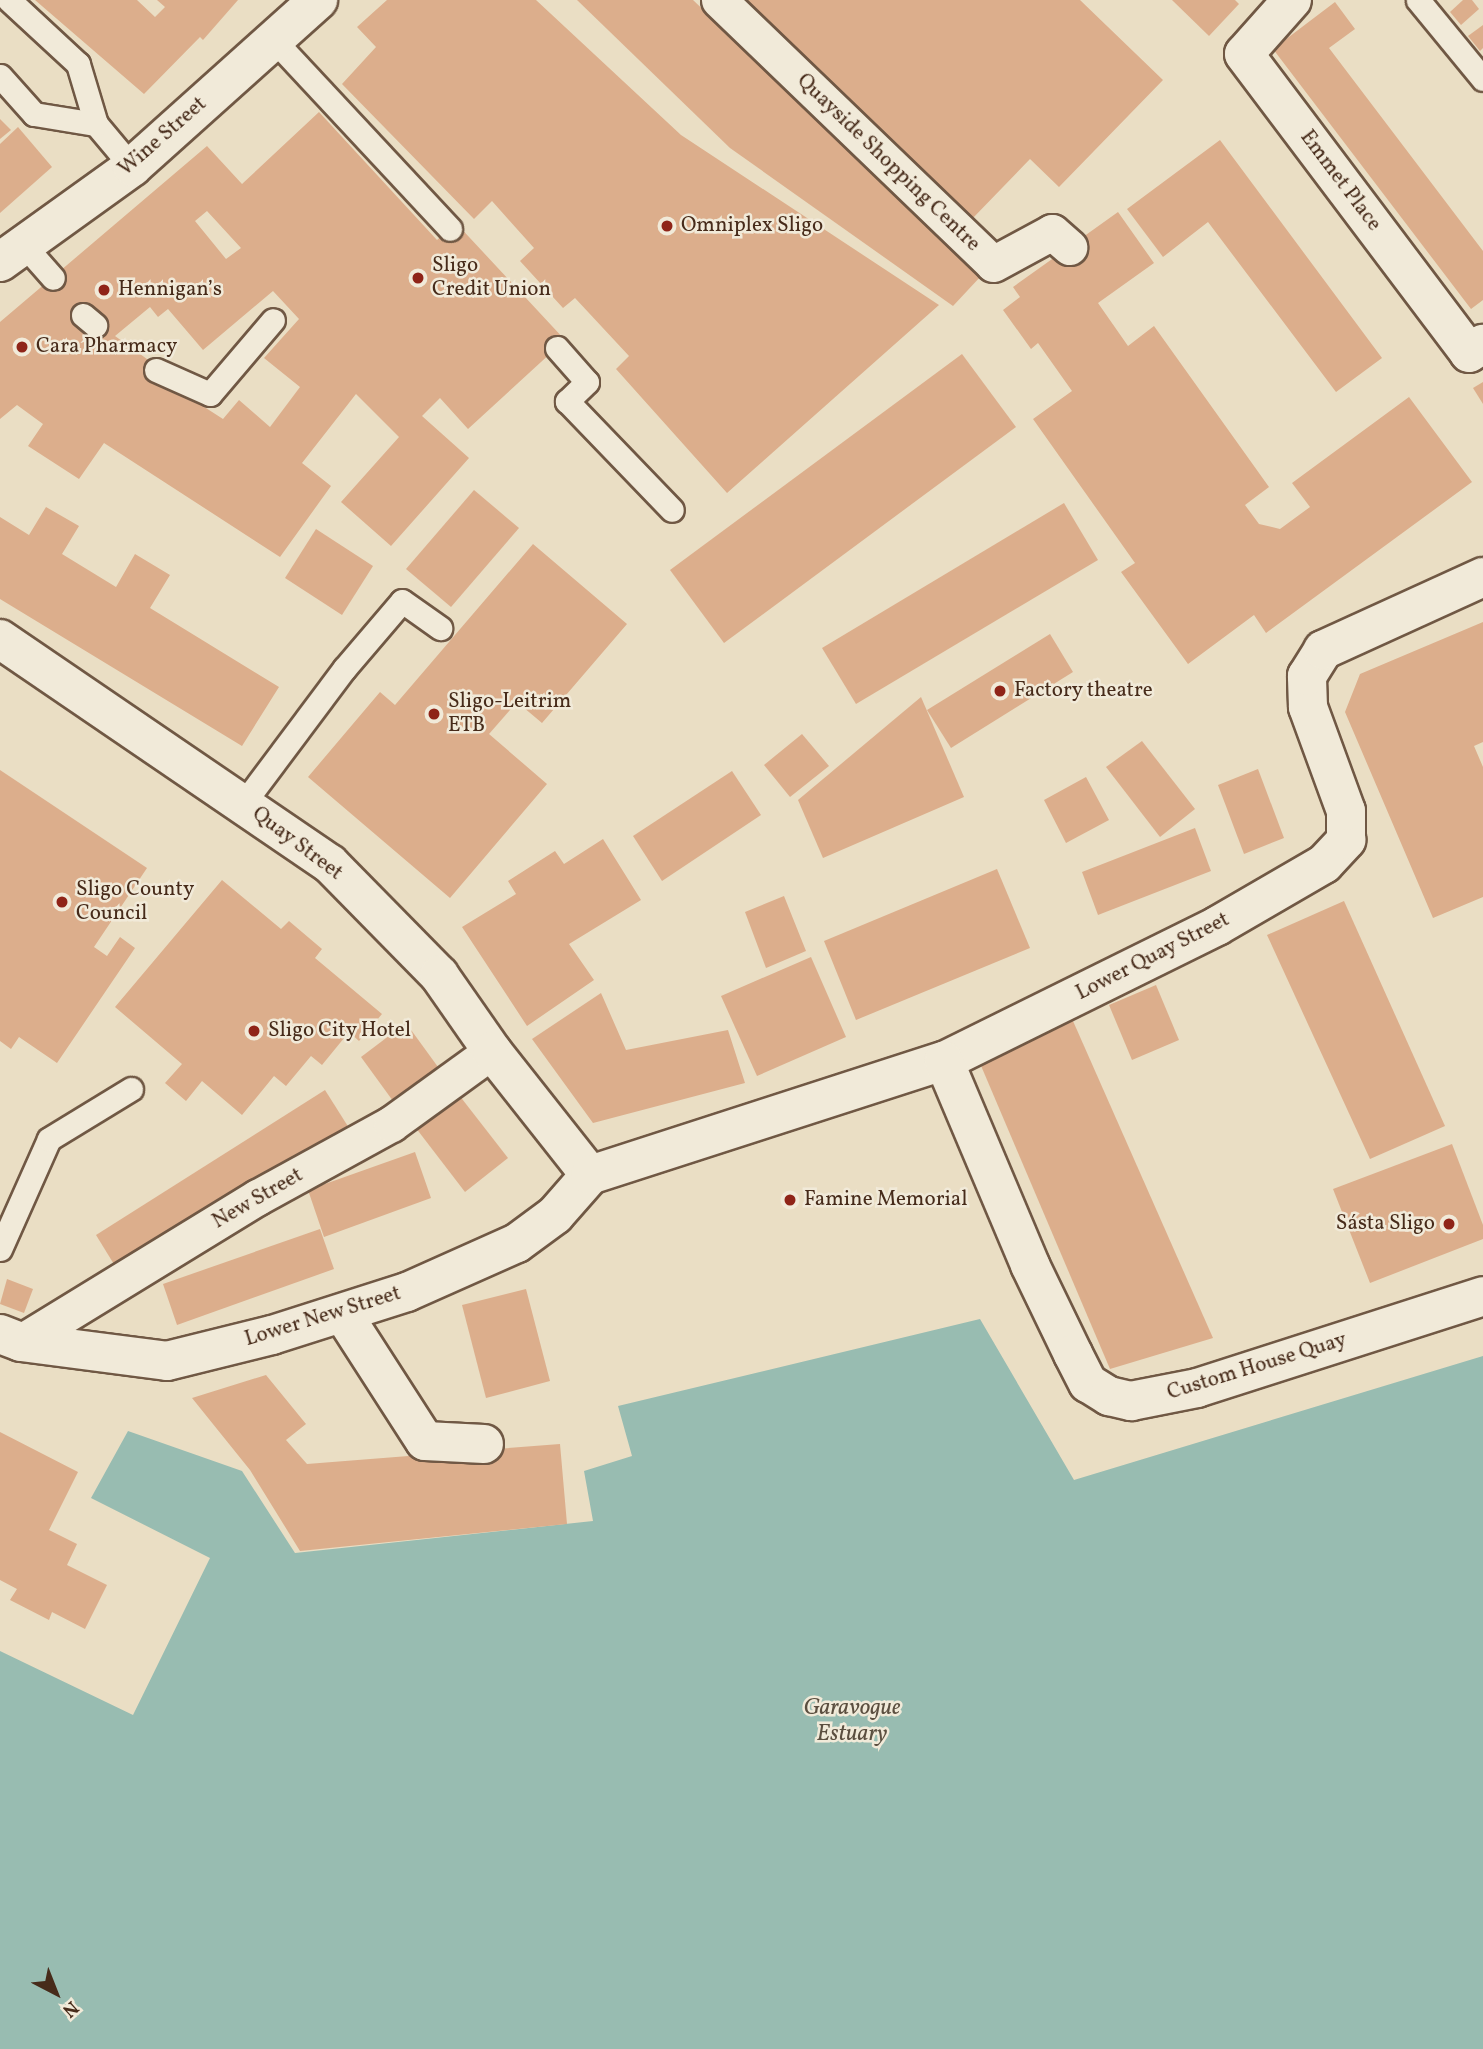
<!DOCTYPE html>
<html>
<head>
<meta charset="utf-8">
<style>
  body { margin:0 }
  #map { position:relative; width:1483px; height:2049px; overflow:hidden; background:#eadec4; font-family:Vollkorn,serif }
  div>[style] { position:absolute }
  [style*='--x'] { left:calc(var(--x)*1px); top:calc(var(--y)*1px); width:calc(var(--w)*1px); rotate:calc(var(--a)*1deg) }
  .water>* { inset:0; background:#98bcb1 }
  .building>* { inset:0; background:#dcae8c }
  .roads { filter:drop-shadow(2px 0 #705844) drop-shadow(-2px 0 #705844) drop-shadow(0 2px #705844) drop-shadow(0 -2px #705844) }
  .service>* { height:23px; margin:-11.5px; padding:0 11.5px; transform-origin:11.5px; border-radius:11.5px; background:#f1ead9 }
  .pedestrian>* { height:35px; margin:-17.5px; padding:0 17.5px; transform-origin:17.5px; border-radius:17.5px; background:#f1ead9 }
  .minor>* { height:38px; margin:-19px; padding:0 19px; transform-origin:19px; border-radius:19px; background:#f1ead9 }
  .tertiary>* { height:38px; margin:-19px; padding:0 19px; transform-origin:19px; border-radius:19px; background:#f1ead9 }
  .secondary>* { height:38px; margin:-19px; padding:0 19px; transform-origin:19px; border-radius:19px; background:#f1ead9 }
  .dots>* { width:19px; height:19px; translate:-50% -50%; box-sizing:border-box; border:4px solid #f1ead9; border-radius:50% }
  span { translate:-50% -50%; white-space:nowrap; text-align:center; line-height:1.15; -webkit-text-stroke:5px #f1ead9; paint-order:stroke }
  .street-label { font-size:21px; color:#472b1a }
  .poi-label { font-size:21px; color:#472b1a }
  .left { translate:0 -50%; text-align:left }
  .right { translate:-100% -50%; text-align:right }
  .water-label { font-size:23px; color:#5b4f40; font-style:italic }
  .north { position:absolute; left:21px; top:1958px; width:70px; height:70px; -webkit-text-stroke:5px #f1ead9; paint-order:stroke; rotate:138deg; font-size:19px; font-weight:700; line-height:28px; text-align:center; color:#472b1a }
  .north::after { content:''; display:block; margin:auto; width:24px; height:32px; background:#472b1a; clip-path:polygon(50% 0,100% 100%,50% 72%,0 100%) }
</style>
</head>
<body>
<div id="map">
  <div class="water">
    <div style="clip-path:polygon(980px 1319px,1074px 1480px,1483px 1356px,1483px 2049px,0 2049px,0 1651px,133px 1715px,210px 1558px,91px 1498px,128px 1431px,242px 1471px,295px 1553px,593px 1521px,584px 1471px,632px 1456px,618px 1406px)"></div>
  </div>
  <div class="building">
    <div style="clip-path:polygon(35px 0,137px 0,155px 17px,165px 7px,157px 0,238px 0,203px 40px,200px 37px,144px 94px)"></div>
    <div style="clip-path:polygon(387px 0,536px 0,681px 135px,939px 305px,727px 493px,616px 369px,629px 356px,575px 298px,563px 308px,520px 261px,534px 248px,492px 201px,474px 219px,342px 84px,376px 47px,357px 27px)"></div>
    <div style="clip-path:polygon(577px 0,693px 0,982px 275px,953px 306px,730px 148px)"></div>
    <div style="clip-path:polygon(744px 0,1080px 0,1163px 80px,1059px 187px,1030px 159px,971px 220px)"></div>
    <div style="clip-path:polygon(1172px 0,1235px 0,1239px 4px,1209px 36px)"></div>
    <div style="clip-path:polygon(1463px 0,1472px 0,1479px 9px,1461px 25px,1450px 12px)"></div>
    <div style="clip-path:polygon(1335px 2px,1355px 29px,1329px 48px,1483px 251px,1483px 300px,1471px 309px,1273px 49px)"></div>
    <div style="clip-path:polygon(1483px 25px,1483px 48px,1480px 51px,1468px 36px)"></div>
    <div style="clip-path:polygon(evenodd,319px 112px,437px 240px,456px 223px,565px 340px,468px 429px,440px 398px,422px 416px,469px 458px,391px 546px,341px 502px,399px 437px,356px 394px,302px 463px,331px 486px,280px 557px,104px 443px,79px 479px,28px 446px,43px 424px,17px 405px,0 419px,0 322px,207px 146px,242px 184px,319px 112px,207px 211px,241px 248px,226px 259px,195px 221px,207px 211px,319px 112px,273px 291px,299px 319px,264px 358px,300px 387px,270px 427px,239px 400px,223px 419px,153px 374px,158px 367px,115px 336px,150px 307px,158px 317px,168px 309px,203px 350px,273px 291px,319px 112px,100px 318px,88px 334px,77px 320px,100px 318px)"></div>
    <div style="clip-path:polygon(0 119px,11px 130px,0 139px)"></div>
    <div style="clip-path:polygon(18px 127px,52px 167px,0 213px,0 144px)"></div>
    <div style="clip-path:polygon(1220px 140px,1382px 358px,1336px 392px,1208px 222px,1163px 257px,1127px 209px)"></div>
    <div style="clip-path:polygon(1118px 212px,1154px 263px,1098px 303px,1128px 346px,1154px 326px,1269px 487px,1245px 505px,1259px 524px,1280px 529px,1310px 507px,1292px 483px,1409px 397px,1472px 482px,1266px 633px,1254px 615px,1188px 664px,1121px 572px,1135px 563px,1033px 419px,1072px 391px,1038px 343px,1031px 349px,1003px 310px,1020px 297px,1013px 287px)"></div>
    <div style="clip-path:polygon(962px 354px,1016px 427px,724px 643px,670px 570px)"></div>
    <div style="clip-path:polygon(1483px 382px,1483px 404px,1473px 388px)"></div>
    <div style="clip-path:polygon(474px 490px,519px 528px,451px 607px,406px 569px)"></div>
    <div style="clip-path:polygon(1064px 503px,1098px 560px,856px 704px,822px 648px)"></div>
    <div style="clip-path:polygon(46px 507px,79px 526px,62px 554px,116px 587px,135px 554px,170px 575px,150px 608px,279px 687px,242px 746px,0 599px,0 517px,29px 535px)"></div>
    <div style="clip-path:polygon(316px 529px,373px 566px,342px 615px,285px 578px)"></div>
    <div style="clip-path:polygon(533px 544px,627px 624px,542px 723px,517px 702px,489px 734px,547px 784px,450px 898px,308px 777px,380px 692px,395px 705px)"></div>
    <div style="clip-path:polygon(1483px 622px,1483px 742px,1474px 746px,1483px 767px,1483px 897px,1433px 918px,1345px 712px,1360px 674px)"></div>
    <div style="clip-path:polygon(1050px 634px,1073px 672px,951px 748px,927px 710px)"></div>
    <div style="clip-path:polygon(921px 697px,964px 797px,823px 858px,798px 800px)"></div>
    <div style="clip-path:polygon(802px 734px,829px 766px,790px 797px,764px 765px)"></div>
    <div style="clip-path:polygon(1142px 741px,1195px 809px,1160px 837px,1106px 767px)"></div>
    <div style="clip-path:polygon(1258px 769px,1284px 838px,1244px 854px,1218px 785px)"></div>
    <div style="clip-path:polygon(0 770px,147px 868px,94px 947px,107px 956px,120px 937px,135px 948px,57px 1063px,19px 1037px,11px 1049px,0 1041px)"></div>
    <div style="clip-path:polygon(732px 771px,761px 815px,662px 881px,633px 836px)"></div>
    <div style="clip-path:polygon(1086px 777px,1109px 820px,1066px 843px,1044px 800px)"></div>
    <div style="clip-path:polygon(1195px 828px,1211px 871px,1098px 915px,1082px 872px)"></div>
    <div style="clip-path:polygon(603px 839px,641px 900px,569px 944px,594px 980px,527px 1026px,462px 927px,516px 894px,508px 881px,555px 851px,564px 864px)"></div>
    <div style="clip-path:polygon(997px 869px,1030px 948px,856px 1020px,824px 941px)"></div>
    <div style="clip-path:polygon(222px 880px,281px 929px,289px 921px,322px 949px,315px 958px,382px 1014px,359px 1041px,349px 1032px,322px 1065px,311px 1056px,286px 1086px,274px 1076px,242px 1115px,202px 1081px,186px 1101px,165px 1083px,182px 1064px,115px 1007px)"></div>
    <div style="clip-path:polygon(784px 896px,806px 951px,766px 968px,745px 912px)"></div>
    <div style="clip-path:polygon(1344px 901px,1445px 1126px,1370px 1159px,1267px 935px)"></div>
    <div style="clip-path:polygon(811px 957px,846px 1037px,757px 1076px,721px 996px)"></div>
    <div style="clip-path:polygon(1156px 985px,1179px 1040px,1132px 1060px,1109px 1005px)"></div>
    <div style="clip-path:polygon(601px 993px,626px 1050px,728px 1030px,745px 1083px,593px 1123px,532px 1039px)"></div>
    <div style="clip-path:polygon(1073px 1021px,1213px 1338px,1110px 1369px,979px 1061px)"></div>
    <div style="clip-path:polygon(406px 1023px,446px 1078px,401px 1112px,361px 1057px)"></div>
    <div style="clip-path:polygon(452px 1086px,508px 1158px,465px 1192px,409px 1119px)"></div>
    <div style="clip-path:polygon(325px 1090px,349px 1128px,120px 1274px,96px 1235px)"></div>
    <div style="clip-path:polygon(1452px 1144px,1483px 1225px,1483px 1239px,1370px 1283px,1333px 1189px)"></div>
    <div style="clip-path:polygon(415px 1152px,431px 1198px,324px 1237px,308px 1190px)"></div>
    <div style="clip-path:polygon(320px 1229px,334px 1269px,177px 1325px,163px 1284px)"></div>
    <div style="clip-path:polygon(7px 1279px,33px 1289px,24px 1313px,0 1304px)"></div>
    <div style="clip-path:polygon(526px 1289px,550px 1381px,486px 1398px,462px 1305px)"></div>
    <div style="clip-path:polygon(266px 1375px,306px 1424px,286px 1440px,307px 1464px,560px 1444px,567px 1524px,300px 1551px,250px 1470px,192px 1398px)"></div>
    <div style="clip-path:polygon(0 1432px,78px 1472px,49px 1530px,77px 1544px,67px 1565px,107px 1585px,85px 1629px,52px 1612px,49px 1620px,10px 1600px,17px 1589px,0 1580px)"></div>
  </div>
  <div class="roads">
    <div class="service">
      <div style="--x:9;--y:0;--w:94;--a:42.8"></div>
      <div style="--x:78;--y:64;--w:63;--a:73.3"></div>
      <div style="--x:96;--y:124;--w:56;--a:50.1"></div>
      <div style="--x:1418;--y:0;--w:102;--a:50.6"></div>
      <div style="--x:274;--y:40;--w:258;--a:47"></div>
      <div style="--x:0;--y:76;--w:51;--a:48.2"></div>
      <div style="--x:34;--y:114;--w:63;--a:9.2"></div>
      <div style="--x:23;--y:244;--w:45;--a:48.6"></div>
      <div style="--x:83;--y:315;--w:16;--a:40"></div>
      <div style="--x:557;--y:348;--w:45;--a:48.6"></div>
      <div style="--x:587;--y:382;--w:28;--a:136"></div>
      <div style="--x:567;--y:401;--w:151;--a:46.1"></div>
      <div style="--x:156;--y:370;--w:59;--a:24"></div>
      <div style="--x:210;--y:394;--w:97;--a:-49.6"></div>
      <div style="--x:243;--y:804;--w:169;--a:-53.2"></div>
      <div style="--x:344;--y:669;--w:89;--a:-49.5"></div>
      <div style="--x:402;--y:601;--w:47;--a:35.4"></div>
      <div style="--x:0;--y:1249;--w:120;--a:-66"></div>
      <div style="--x:49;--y:1139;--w:96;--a:-31.4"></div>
    </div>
    <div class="pedestrian">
      <div style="--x:719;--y:0;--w:380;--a:43.9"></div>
      <div style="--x:993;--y:264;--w:67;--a:-28.5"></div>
      <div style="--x:1052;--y:232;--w:23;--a:41"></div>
      <div style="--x:21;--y:1342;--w:278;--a:-31.5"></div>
      <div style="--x:258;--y:1197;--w:152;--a:-28.8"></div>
      <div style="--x:391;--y:1124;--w:125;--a:-35.9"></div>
    </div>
    <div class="minor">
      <div style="--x:1292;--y:0;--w:72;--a:131.6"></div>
      <div style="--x:1244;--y:54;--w:374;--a:53"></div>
      <div style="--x:1469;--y:353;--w:17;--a:-33"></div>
      <div style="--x:343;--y:1314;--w:151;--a:57.2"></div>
      <div style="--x:425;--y:1441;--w:59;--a:2.9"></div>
      <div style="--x:0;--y:1334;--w:22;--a:21"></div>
      <div style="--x:21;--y:1342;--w:147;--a:7.4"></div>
      <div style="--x:167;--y:1361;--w:108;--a:-13.9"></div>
      <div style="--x:272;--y:1335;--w:142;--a:-17.7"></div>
      <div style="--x:407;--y:1292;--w:120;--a:-24"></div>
      <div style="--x:517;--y:1243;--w:47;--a:-36.4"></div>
      <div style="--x:555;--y:1215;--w:53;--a:-48.8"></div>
    </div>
    <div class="tertiary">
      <div style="--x:0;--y:639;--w:399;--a:34.3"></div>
      <div style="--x:330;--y:864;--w:156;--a:45.5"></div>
      <div style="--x:439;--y:975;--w:93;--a:55.1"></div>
      <div style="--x:492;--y:1051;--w:158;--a:51.7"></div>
      <div style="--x:590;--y:1175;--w:372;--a:-17.9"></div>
      <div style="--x:944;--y:1061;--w:305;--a:-26.3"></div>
      <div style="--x:1217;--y:926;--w:124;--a:-30.1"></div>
      <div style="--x:1324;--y:864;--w:33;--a:-47"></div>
      <div style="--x:1346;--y:840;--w:29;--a:-90"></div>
      <div style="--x:1346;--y:811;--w:111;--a:-110.1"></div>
      <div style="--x:1308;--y:707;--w:31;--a:-92"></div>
      <div style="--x:1307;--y:676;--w:31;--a:-58"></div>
      <div style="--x:1323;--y:650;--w:176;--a:-24.5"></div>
      <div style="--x:944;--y:1061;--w:221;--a:67.1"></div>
      <div style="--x:1030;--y:1265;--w:99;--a:64.2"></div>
      <div style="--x:1073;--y:1354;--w:33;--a:63"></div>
      <div style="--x:1088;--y:1383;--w:25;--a:32"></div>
      <div style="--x:1109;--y:1396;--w:23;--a:13"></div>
      <div style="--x:1131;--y:1401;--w:67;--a:-11.1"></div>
      <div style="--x:1197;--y:1388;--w:300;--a:-17.8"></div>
    </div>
    <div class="secondary">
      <div style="--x:0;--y:262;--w:163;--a:-35.7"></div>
      <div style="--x:132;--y:167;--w:250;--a:-41.9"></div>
    </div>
  </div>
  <div class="dots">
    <div style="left:667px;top:226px;background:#8f2418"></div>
    <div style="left:418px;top:278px;background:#8f2418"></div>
    <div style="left:104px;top:290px;background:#8f2418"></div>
    <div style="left:22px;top:347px;background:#8f2418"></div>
    <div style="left:1000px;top:691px;background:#8f2418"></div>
    <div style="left:434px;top:714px;background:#8f2418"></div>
    <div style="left:62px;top:902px;background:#8f2418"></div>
    <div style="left:254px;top:1031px;background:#8f2418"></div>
    <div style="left:790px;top:1200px;background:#8f2418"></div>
    <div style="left:1449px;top:1224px;background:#8f2418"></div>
  </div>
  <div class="street-label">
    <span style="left:163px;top:137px;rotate:-41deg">Wine Street</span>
    <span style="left:888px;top:163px;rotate:44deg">Quayside Shopping Centre</span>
    <span style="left:1340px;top:181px;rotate:53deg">Emmet Place</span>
    <span style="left:297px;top:844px;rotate:37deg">Quay Street</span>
    <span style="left:1153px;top:957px;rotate:-27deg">Lower Quay Street</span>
    <span style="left:258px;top:1199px;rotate:-30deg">New Street</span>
    <span style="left:323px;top:1317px;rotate:-17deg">Lower New Street</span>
    <span style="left:1257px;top:1367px;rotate:-17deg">Custom House Quay</span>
  </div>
  <div class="poi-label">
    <span class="left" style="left:681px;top:226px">Omniplex Sligo</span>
    <span class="left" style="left:432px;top:278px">Sligo<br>Credit Union</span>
    <span class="left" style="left:118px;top:290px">Hennigan’s</span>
    <span class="left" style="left:36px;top:347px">Cara Pharmacy</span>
    <span class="left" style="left:1014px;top:691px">Factory theatre</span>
    <span class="left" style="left:448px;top:714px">Sligo-Leitrim<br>ETB</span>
    <span class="left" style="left:76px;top:902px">Sligo County<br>Council</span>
    <span class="left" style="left:268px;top:1031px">Sligo City Hotel</span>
    <span class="left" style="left:804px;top:1200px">Famine Memorial</span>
    <span class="right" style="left:1435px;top:1224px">Sásta Sligo</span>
  </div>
  <div class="water-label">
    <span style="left:852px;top:1721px">Garavogue<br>Estuary</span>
  </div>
  <div class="north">N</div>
</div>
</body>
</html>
